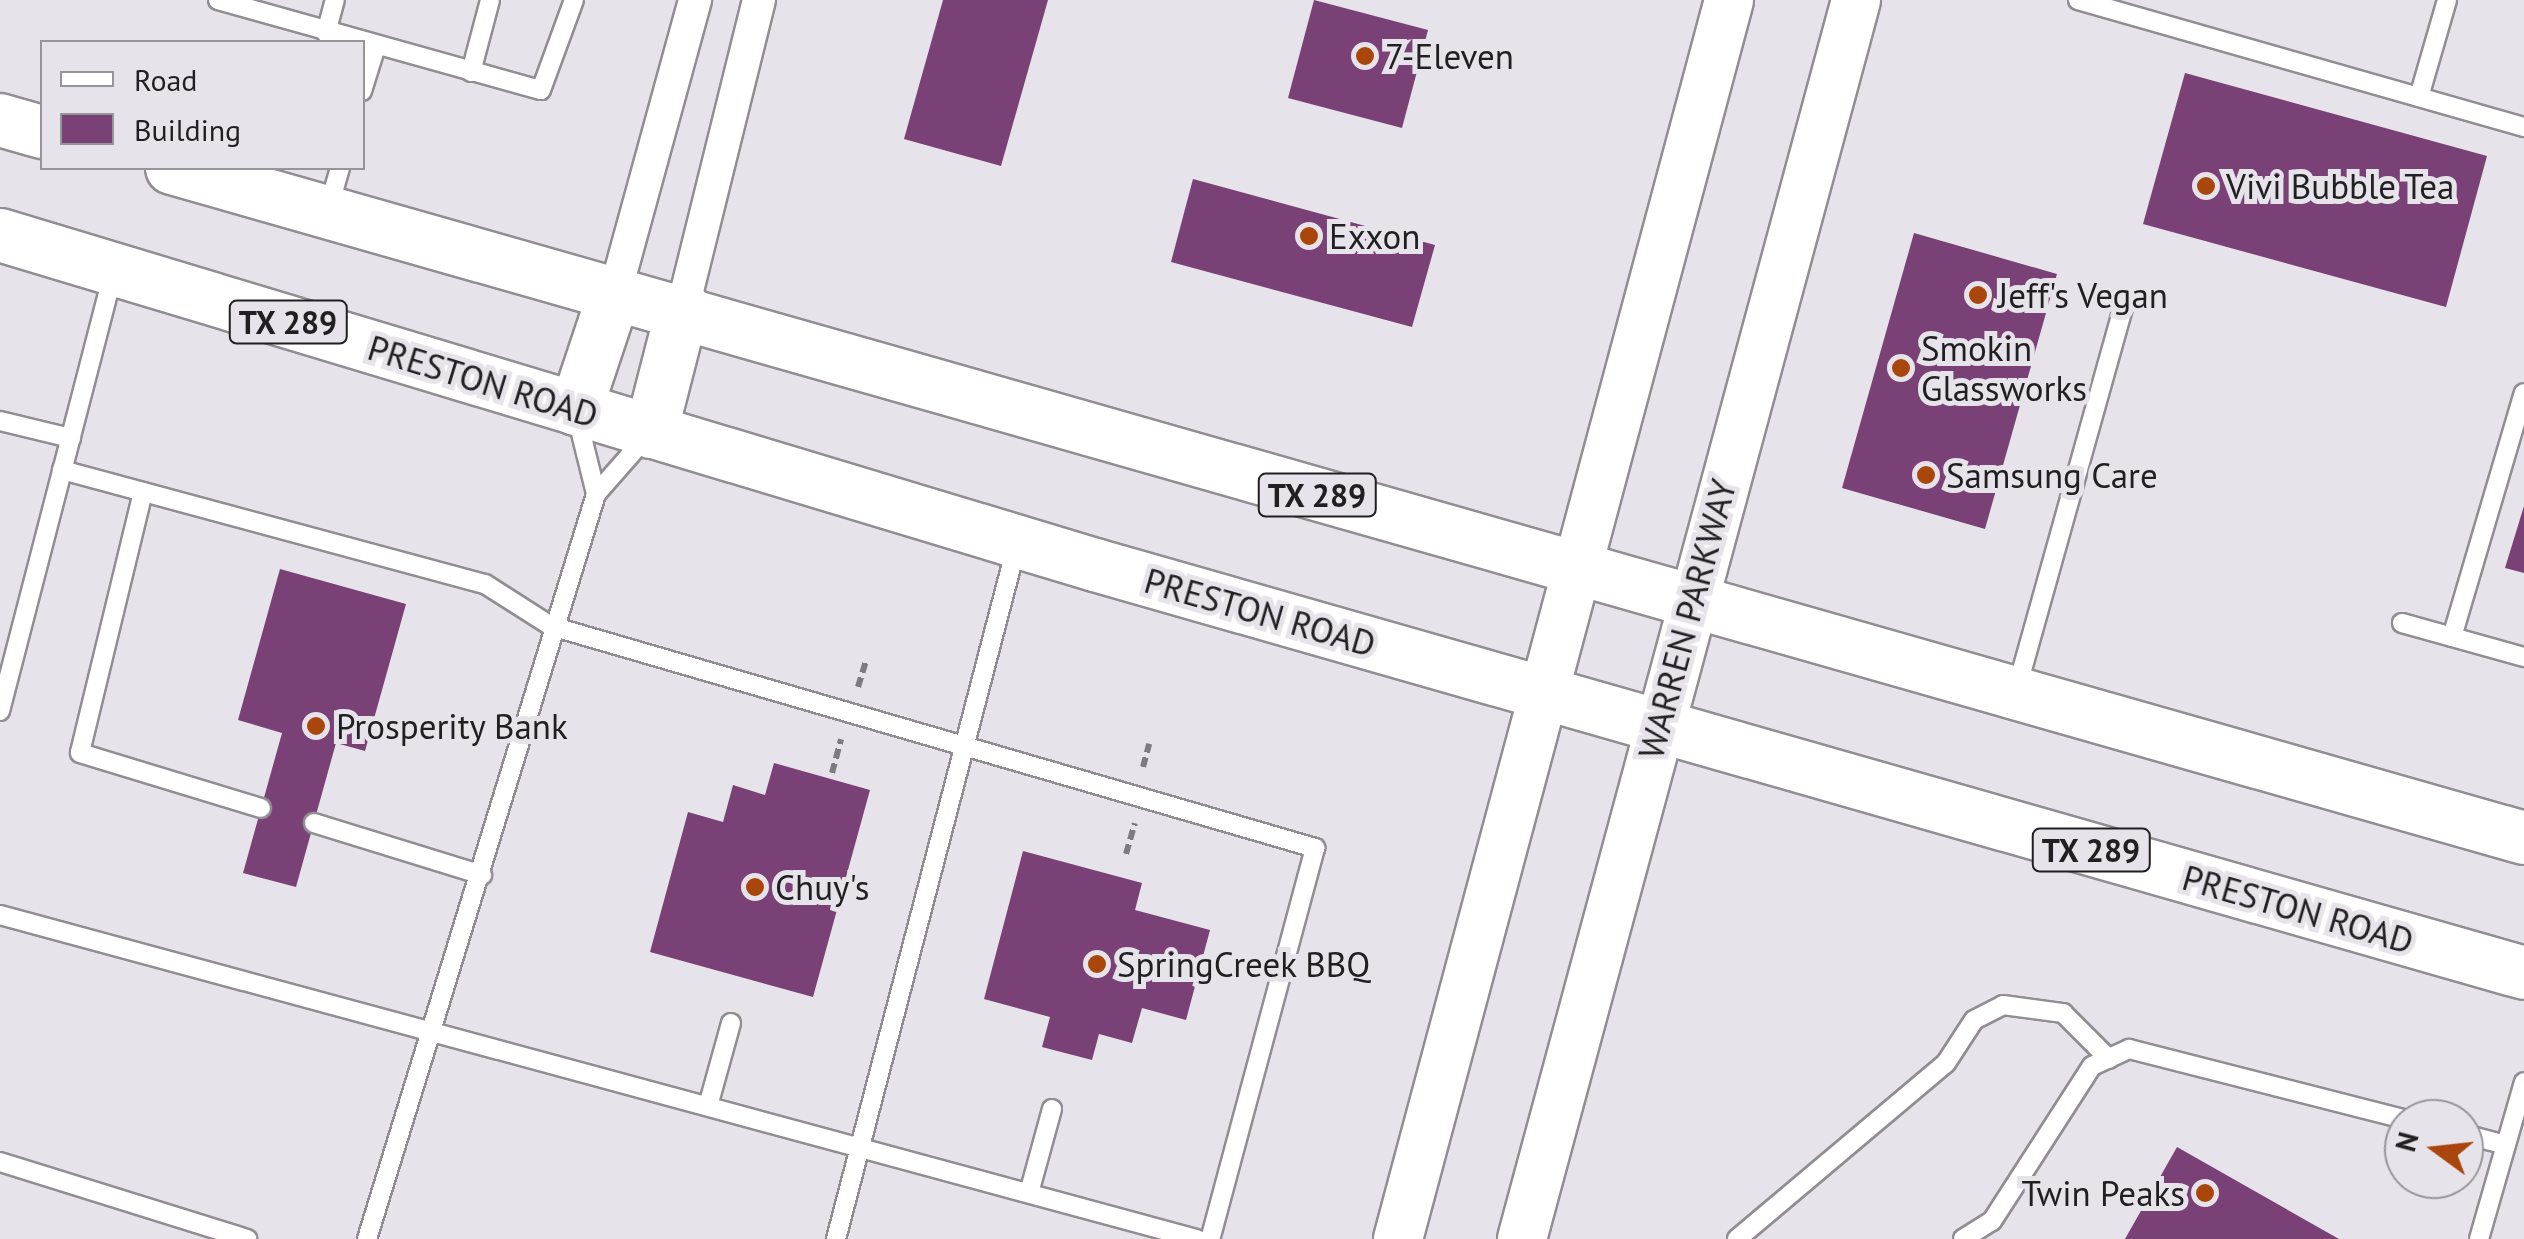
<!DOCTYPE html>
<html>
<head>
<meta charset="utf-8">
<style>
  body { margin:0 }
  #map { position:relative; width:2524px; height:1239px; overflow:hidden; background:#e7e3ea; font-family:"PT Sans",sans-serif }
  div>[style] { position:absolute }
  [style*='--x'] { left:calc(var(--x)*1px); top:calc(var(--y)*1px); width:calc(var(--w)*1px); rotate:calc(var(--a)*1deg) }
  .building>* { inset:0; background:#794175 }
  .path>* { height:6px; margin-top:-3px; transform-origin:0; background:repeating-linear-gradient(90deg,#7d7b7f 0 10px,transparent 0 15px) }
  .roads { filter:drop-shadow(2px 0 #918d93) drop-shadow(-2px 0 #918d93) drop-shadow(0 2px #918d93) drop-shadow(0 -2px #918d93) }
  .service>* { height:18px; margin:-9px; padding:0 9px; transform-origin:9px; border-radius:9px; background:#fff }
  .minor>* { height:32px; margin:-16px; padding:0 16px; transform-origin:16px; border-radius:16px; background:#fff }
  .secondary>* { height:48px; margin:-24px; padding:0 24px; transform-origin:24px; border-radius:24px; background:#fff }
  .primary>* { height:52px; margin:-26px; padding:0 26px; transform-origin:26px; border-radius:26px; background:#fff }
  .dots>* { width:28px; height:28px; translate:-50% -50%; box-sizing:border-box; border:5px solid #e7e3ea; border-radius:50% }
  span { translate:-50% -50%; white-space:nowrap; text-align:center; line-height:1.15; -webkit-text-stroke:10px #e7e3ea; paint-order:stroke }
  .shield-label span { padding:2px 8px; background:#e7e3ea; border:2px solid; border-radius:8px; -webkit-text-stroke-width:0 }
  .shield-label { font-size:32px; color:#201f21; font-weight:700 }
  .poi-label { font-size:35px; color:#201f21 }
  .left { translate:0 -50%; text-align:left }
  .right { translate:-100% -50%; text-align:right }
  .street-label { font-size:35px; color:#201f21 }
  .legend { position:absolute; left:40px; top:40px; width:325px; height:130px; box-sizing:border-box; background:#e7e3ea; border:2px solid #97959a; margin:0; padding:12px 18px; list-style:none; font-size:30px; color:#201f21 }
  .legend li { display:flex; align-items:center; gap:20px; height:50px }
  .legend b { width:50px; border:2px solid #97959a }
  .north { position:absolute; left:2384px; top:1099px; width:100px; height:100px; box-sizing:border-box; background:#e7e3ea; border:2px solid #97959a; border-radius:50%; rotate:285deg; font-size:28px; font-weight:700; line-height:40px; text-align:center; color:#201f21 }
  .north::after { content:''; display:block; margin:auto; width:35px; height:45px; background:#a9460c; clip-path:polygon(50% 0,100% 100%,50% 72%,0 100%) }
</style>
</head>
<body>
<div id="map">
  <div class="building">
    <div style="clip-path:polygon(943px 0,1048px 0,1001px 166px,904px 139px)"></div>
    <div style="clip-path:polygon(1314px 0,1428px 30px,1402px 128px,1288px 98px)"></div>
    <div style="clip-path:polygon(2185px 73px,2487px 156px,2446px 307px,2143px 224px)"></div>
    <div style="clip-path:polygon(1193px 179px,1435px 245px,1412px 327px,1171px 262px)"></div>
    <div style="clip-path:polygon(1914px 233px,2057px 274px,1985px 529px,1842px 488px)"></div>
    <div style="clip-path:polygon(2524px 506px,2524px 573px,2505px 568px)"></div>
    <div style="clip-path:polygon(280px 569px,406px 604px,365px 751px,336px 743px,296px 887px,243px 873px,282px 733px,238px 720px)"></div>
    <div style="clip-path:polygon(774px 763px,870px 790px,813px 997px,650px 952px,688px 812px,723px 822px,733px 785px,765px 795px)"></div>
    <div style="clip-path:polygon(1023px 851px,1142px 883px,1135px 910px,1210px 930px,1186px 1020px,1142px 1008px,1132px 1043px,1099px 1034px,1092px 1060px,1042px 1047px,1050px 1017px,984px 999px)"></div>
    <div style="clip-path:polygon(2177px 1147px,2339px 1239px,2125px 1239px)"></div>
  </div>
  <div class="path">
    <div style="--x:858;--y:687;--w:28;--a:-73"></div>
    <div style="--x:1143;--y:767;--w:24;--a:-75"></div>
    <div style="--x:832;--y:773;--w:35;--a:-75"></div>
    <div style="--x:1126;--y:854;--w:32;--a:-74"></div>
  </div>
  <div class="roads">
    <div class="service">
      <div style="--x:218;--y:0;--w:335;--a:15.6"></div>
      <div style="--x:541;--y:90;--w:96;--a:-69.9"></div>
      <div style="--x:2078;--y:0;--w:464;--a:15.9"></div>
      <div style="--x:326;--y:33;--w:34;--a:-75"></div>
      <div style="--x:471;--y:72;--w:74;--a:-75.2"></div>
      <div style="--x:362;--y:91;--w:47;--a:-72.7"></div>
      <div style="--x:2419;--y:97;--w:101;--a:-73.9"></div>
      <div style="--x:328;--y:210;--w:44;--a:-74.1"></div>
      <div style="--x:577;--y:417;--w:79;--a:76.1"></div>
      <div style="--x:0;--y:421;--w:73;--a:13.5"></div>
      <div style="--x:62;--y:470;--w:438;--a:15.1"></div>
      <div style="--x:485;--y:584;--w:78;--a:32.5"></div>
      <div style="--x:551;--y:626;--w:796;--a:16.2"></div>
      <div style="--x:1315;--y:848;--w:405;--a:105"></div>
      <div style="--x:143;--y:492;--w:268;--a:103.6"></div>
      <div style="--x:80;--y:753;--w:189;--a:16.9"></div>
      <div style="--x:2402;--y:623;--w:127;--a:15.6"></div>
      <div style="--x:2452;--y:637;--w:254;--a:-73.6"></div>
      <div style="--x:2017;--y:688;--w:402;--a:-74.4"></div>
      <div style="--x:0;--y:711;--w:450;--a:-75.5"></div>
      <div style="--x:314;--y:823;--w:176;--a:17.2"></div>
      <div style="--x:0;--y:915;--w:1240;--a:15.15"></div>
      <div style="--x:708;--y:1106;--w:86;--a:-74.5"></div>
      <div style="--x:2464;--y:1134;--w:43;--a:14.7"></div>
      <div style="--x:0;--y:1162;--w:259;--a:17.3"></div>
      <div style="--x:1029;--y:1193;--w:87;--a:-74.7"></div>
      <div style="--x:367;--y:1239;--w:779;--a:-72.91"></div>
      <div style="--x:596;--y:494;--w:77;--a:-48.7"></div>
      <div style="--x:836;--y:1239;--w:714;--a:-75.4"></div>
      <div style="--x:1737;--y:1239;--w:273;--a:-40.1"></div>
      <div style="--x:1946;--y:1063;--w:51;--a:-56.9"></div>
      <div style="--x:1974;--y:1020;--w:33;--a:-27"></div>
      <div style="--x:2003;--y:1005;--w:61;--a:7.6"></div>
      <div style="--x:2063;--y:1013;--w:65;--a:45"></div>
      <div style="--x:1963;--y:1239;--w:34;--a:-32"></div>
      <div style="--x:1992;--y:1221;--w:184;--a:-57.2"></div>
      <div style="--x:2092;--y:1066;--w:41;--a:-24.7"></div>
      <div style="--x:2129;--y:1049;--w:284;--a:14.3"></div>
      <div style="--x:2479;--y:1239;--w:163;--a:-74"></div>
    </div>
    <div class="minor">
      <div style="--x:616;--y:289;--w:300;--a:-74.7"></div>
      <div style="--x:683;--y:307;--w:316;--a:-76.1"></div>
    </div>
    <div class="secondary">
      <div style="--x:1398;--y:1239;--w:1282;--a:-75.04"></div>
      <div style="--x:1522;--y:1239;--w:1283;--a:-74.91"></div>
    </div>
    <div class="primary">
      <div style="--x:0;--y:120;--w:44;--a:15.9"></div>
      <div style="--x:172;--y:168;--w:2446;--a:15.9"></div>
      <div style="--x:0;--y:235;--w:1144;--a:16.77"></div>
      <div style="--x:1095;--y:565;--w:1486;--a:15.93"></div>
      <div style="--x:576;--y:409;--w:126;--a:-71.6"></div>
      <div style="--x:651;--y:432;--w:129;--a:-75.6"></div>
    </div>
  </div>
  <div class="dots">
    <div style="left:1365px;top:56px;background:#a9460c"></div>
    <div style="left:2206px;top:186px;background:#a9460c"></div>
    <div style="left:1309px;top:236px;background:#a9460c"></div>
    <div style="left:1978px;top:295px;background:#a9460c"></div>
    <div style="left:1901px;top:368px;background:#a9460c"></div>
    <div style="left:1926px;top:475px;background:#a9460c"></div>
    <div style="left:316px;top:726px;background:#a9460c"></div>
    <div style="left:755px;top:887px;background:#a9460c"></div>
    <div style="left:1097px;top:964px;background:#a9460c"></div>
    <div style="left:2205px;top:1193px;background:#a9460c"></div>
  </div>
  <div class="shield-label">
    <span style="left:288px;top:322px">TX 289</span>
    <span style="left:1317px;top:495px">TX 289</span>
    <span style="left:2091px;top:850px">TX 289</span>
  </div>
  <div class="poi-label">
    <span class="left" style="left:1385px;top:56px">7-Eleven</span>
    <span class="left" style="left:2226px;top:186px">Vivi Bubble Tea</span>
    <span class="left" style="left:1329px;top:236px">Exxon</span>
    <span class="left" style="left:1998px;top:295px">Jeff's Vegan</span>
    <span class="left" style="left:1921px;top:368px">Smokin<br>Glassworks</span>
    <span class="left" style="left:1946px;top:475px">Samsung Care</span>
    <span class="left" style="left:336px;top:726px">Prosperity Bank</span>
    <span class="left" style="left:775px;top:887px">Chuy's</span>
    <span class="left" style="left:1117px;top:964px">SpringCreek BBQ</span>
    <span class="right" style="left:2185px;top:1193px">Twin Peaks</span>
  </div>
  <div class="street-label">
    <span style="left:483px;top:381px;rotate:17deg">PRESTON ROAD</span>
    <span style="left:1260px;top:612px;rotate:16deg">PRESTON ROAD</span>
    <span style="left:1687px;top:619px;rotate:-75deg">WARREN PARKWAY</span>
    <span style="left:2298px;top:909px;rotate:16deg">PRESTON ROAD</span>
  </div>
  <ul class="legend">
  <li><b style="height:12px;background:#fff"></b>Road</li>
  <li><b style="height:28px;background:#794175"></b>Building</li>
  </ul>
  <div class="north">N</div>
</div>
</body>
</html>
